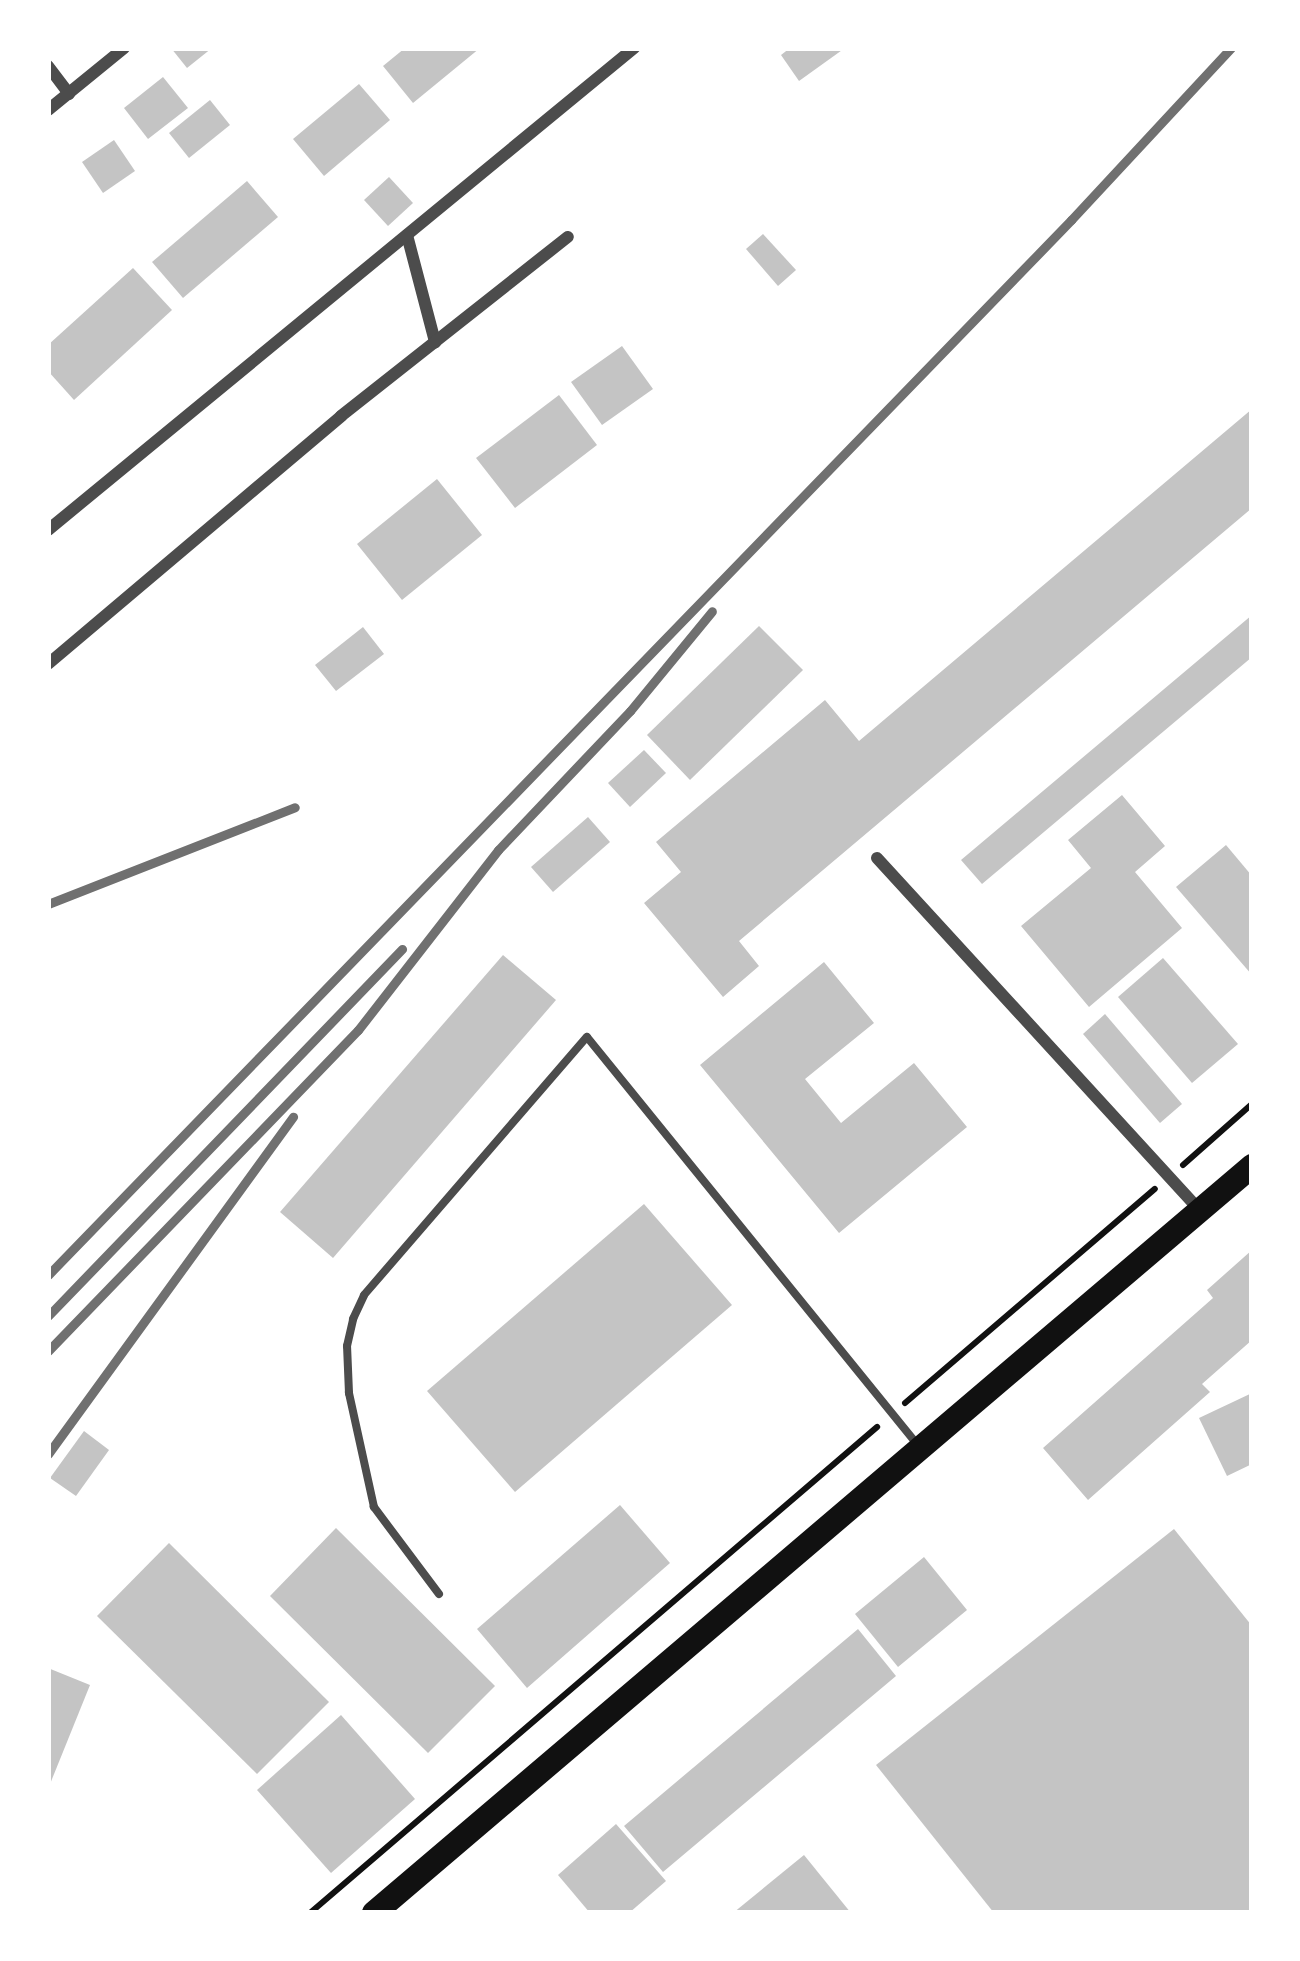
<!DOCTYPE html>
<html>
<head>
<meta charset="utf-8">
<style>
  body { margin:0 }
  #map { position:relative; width:1300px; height:1961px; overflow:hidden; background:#fff; font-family:Literata,serif }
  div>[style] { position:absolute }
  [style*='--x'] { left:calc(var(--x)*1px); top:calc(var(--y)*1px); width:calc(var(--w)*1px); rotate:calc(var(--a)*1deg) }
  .building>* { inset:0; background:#c4c4c4 }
  .path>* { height:6px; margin:-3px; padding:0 3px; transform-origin:3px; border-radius:3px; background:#111 }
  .service>* { height:8px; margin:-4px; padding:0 4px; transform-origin:4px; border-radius:4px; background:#4c4c4c }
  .minor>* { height:12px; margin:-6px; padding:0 6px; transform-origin:6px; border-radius:6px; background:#4c4c4c }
  .primary>* { height:24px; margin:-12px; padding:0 12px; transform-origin:12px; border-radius:12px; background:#111 }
  .rail>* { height:9px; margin:-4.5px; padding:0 4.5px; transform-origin:4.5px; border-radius:4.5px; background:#707070 }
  span { translate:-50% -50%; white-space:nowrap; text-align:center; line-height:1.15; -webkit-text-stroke:12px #fff; paint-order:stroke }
  .frame { position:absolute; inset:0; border:51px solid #fff; pointer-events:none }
</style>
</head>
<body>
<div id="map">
  <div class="building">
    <div style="clip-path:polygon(171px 48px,212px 48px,187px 68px)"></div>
    <div style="clip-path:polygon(405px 48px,480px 48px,413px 103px,383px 66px)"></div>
    <div style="clip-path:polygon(790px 48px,845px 48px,799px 81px,781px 55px)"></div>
    <div style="clip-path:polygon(163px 77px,188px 108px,148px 139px,124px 108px)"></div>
    <div style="clip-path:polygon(359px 84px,390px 120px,324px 176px,293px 139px)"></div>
    <div style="clip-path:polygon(210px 100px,230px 125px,189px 158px,169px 133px)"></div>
    <div style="clip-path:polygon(114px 140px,135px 171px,103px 193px,82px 162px)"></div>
    <div style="clip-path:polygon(389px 177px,413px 203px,388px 226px,364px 200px)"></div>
    <div style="clip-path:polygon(247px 181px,278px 217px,183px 298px,152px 262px)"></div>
    <div style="clip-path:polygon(763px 234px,796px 270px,778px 286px,746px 249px)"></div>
    <div style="clip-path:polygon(133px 268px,172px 310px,74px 400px,48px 371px,48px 345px)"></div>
    <div style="clip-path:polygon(622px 346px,653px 389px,602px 425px,571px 382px)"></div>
    <div style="clip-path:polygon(559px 395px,597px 445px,515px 508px,476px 458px)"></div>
    <div style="clip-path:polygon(1252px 409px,1252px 508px,739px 941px,759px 966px,723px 997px,644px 903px,681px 872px,656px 842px,825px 700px,859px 741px)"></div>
    <div style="clip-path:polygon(437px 479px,482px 535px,402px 600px,357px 544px)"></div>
    <div style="clip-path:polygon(1252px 615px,1252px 657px,982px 884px,961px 860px)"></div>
    <div style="clip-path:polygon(759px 626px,803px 670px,690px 780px,647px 735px)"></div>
    <div style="clip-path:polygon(363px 627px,384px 654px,336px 691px,315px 665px)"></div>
    <div style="clip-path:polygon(644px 750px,666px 773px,630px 807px,608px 783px)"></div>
    <div style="clip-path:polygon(1122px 795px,1165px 846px,1135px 872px,1182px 928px,1089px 1007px,1021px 926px,1091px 868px,1068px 840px)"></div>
    <div style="clip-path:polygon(588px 817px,610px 842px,553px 892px,531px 867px)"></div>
    <div style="clip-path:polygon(1226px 845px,1252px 876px,1252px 975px,1176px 887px)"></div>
    <div style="clip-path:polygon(503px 955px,556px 1000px,333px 1258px,280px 1212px)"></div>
    <div style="clip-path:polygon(1163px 958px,1238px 1044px,1192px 1083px,1118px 997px)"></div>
    <div style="clip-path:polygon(824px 962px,874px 1023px,805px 1079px,841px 1123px,914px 1063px,967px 1127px,839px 1233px,700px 1065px)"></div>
    <div style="clip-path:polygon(1105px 1014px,1182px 1104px,1160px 1123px,1083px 1034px)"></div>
    <div style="clip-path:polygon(644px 1204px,732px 1305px,515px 1492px,427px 1391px)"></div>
    <div style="clip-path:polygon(1252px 1250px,1252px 1340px,1202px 1384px,1210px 1392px,1088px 1500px,1043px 1448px,1213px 1298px,1207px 1290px)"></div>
    <div style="clip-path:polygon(1252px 1393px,1252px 1464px,1227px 1476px,1199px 1418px)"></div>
    <div style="clip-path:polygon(84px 1431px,109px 1450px,76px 1496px,50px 1478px)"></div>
    <div style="clip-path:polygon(620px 1505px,670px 1563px,527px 1688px,477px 1629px)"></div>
    <div style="clip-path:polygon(336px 1528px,495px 1686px,428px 1753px,270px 1596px)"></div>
    <div style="clip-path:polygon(1174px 1529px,1252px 1626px,1252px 1913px,994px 1913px,876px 1765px)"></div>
    <div style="clip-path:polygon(169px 1543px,329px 1702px,257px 1774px,97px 1616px)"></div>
    <div style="clip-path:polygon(924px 1557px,967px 1610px,898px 1667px,855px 1614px)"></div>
    <div style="clip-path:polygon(858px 1629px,896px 1676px,663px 1872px,624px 1826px)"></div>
    <div style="clip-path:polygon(48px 1668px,90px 1685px,48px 1789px)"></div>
    <div style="clip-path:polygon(341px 1715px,415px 1799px,331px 1873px,257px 1790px)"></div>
    <div style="clip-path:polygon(616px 1824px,666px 1881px,629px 1913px,590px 1913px,558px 1875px)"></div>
    <div style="clip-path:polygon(804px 1855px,851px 1913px,733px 1913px)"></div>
  </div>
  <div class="path">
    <div style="--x:1183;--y:1165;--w:92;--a:-41.5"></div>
    <div style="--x:905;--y:1403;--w:329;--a:-40.6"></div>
    <div style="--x:310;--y:1913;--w:747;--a:-40.6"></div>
  </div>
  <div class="service">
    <div style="--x:439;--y:1594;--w:109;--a:-126.8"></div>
    <div style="--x:374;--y:1507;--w:117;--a:-102.4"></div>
    <div style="--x:349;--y:1393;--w:47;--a:-92.4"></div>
    <div style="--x:347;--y:1346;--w:28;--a:-77"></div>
    <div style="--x:353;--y:1319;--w:26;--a:-65"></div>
    <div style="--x:364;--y:1295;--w:341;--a:-49.2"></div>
    <div style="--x:587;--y:1037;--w:523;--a:50.98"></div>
  </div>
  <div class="minor">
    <div style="--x:48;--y:66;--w:35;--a:53"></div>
    <div style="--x:48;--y:110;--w:98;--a:-39.2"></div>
    <div style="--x:407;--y:235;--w:111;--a:75.3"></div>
    <div style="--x:48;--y:530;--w:759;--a:-39.44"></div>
    <div style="--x:48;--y:664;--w:384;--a:-40.2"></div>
    <div style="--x:341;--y:416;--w:289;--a:-38.3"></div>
    <div style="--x:877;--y:858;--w:477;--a:47.5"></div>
  </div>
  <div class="primary">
    <div style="--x:374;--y:1913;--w:1153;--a:-40.39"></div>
  </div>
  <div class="rail">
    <div style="--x:48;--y:904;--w:265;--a:-21.4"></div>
    <div style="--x:48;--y:1275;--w:1470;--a:-45.88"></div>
    <div style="--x:1071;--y:220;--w:235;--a:-47.1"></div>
    <div style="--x:48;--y:1316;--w:510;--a:-46.03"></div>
    <div style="--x:48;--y:1351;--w:446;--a:-46"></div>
    <div style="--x:358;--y:1030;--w:228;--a:-52.1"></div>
    <div style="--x:498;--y:850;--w:192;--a:-46.5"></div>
    <div style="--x:630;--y:711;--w:129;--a:-50.6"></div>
    <div style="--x:48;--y:1454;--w:417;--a:-54"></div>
  </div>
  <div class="frame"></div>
</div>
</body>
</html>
